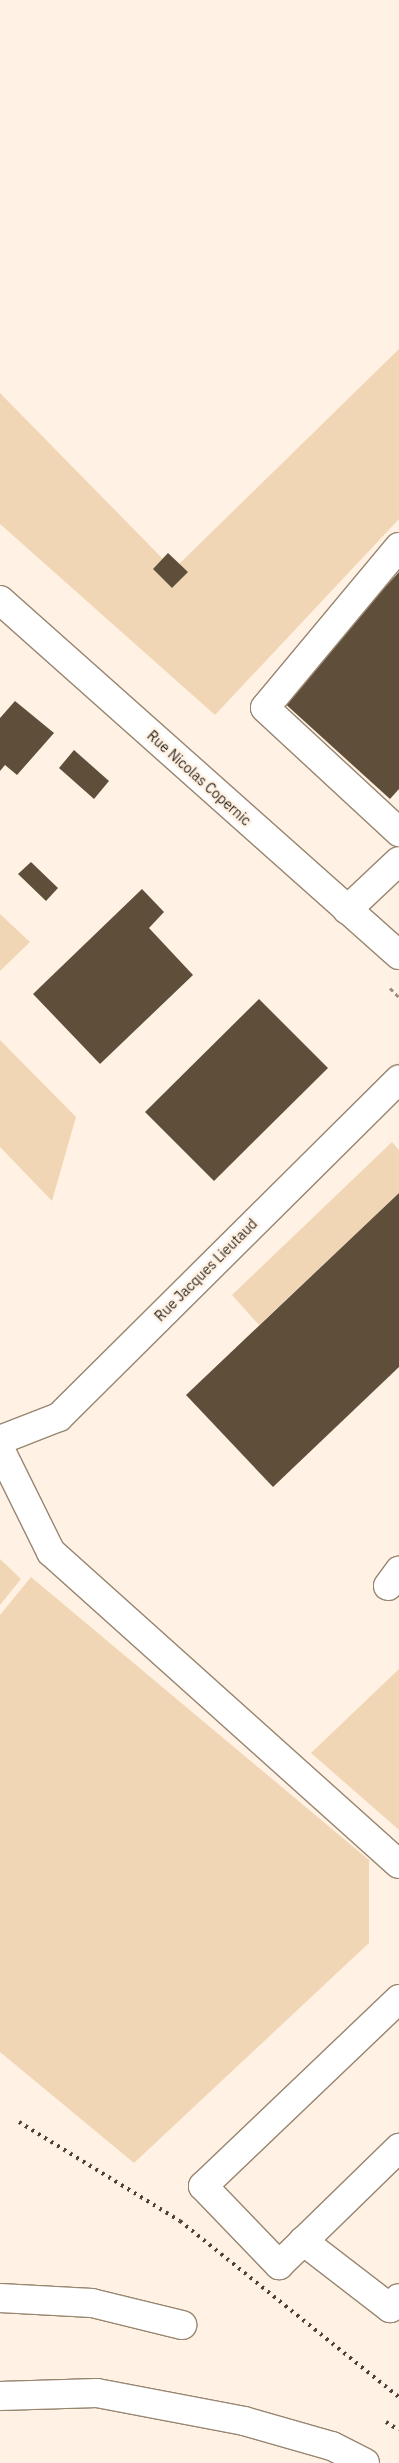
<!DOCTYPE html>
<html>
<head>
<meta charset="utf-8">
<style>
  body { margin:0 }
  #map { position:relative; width:399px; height:2463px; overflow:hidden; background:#fff2e4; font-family:"IBM Plex Sans",sans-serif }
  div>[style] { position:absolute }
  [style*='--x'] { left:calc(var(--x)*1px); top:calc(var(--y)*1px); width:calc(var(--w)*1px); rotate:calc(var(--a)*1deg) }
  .green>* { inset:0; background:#f1d6b6 }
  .building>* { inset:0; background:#5f4e3a }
  .path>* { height:3px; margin-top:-1.5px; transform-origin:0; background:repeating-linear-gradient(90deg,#9a8f84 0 4px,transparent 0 8px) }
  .roads { filter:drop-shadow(1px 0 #988671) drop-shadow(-1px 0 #988671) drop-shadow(0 1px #988671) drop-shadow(0 -1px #988671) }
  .minor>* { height:28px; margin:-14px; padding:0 14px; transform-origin:14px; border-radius:14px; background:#fff }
  .rail>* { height:4px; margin-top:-2px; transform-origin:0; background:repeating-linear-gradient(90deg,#4b4239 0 2.5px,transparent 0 7.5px) }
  span { translate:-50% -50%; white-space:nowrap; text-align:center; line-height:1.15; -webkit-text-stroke:5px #fff2e4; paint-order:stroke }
  .street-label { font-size:14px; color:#2e261e }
</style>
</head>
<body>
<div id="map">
  <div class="green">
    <div style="clip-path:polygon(399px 349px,399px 519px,215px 715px,0 524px,0 393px,163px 559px,153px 569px,172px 588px,187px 572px,179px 564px)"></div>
    <div style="clip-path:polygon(0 914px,30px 942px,0 971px)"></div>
    <div style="clip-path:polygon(0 1040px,76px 1117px,52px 1201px,0 1147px)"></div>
    <div style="clip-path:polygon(392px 1142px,399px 1150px,399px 1193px,259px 1325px,232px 1295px)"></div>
    <div style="clip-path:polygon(0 1559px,21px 1579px,0 1605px)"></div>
    <div style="clip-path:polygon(31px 1577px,369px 1860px,369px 1943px,134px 2163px,0 2052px,0 1615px)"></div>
    <div style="clip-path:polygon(399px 1669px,399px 1830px,311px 1753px)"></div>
  </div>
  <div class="building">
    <div style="clip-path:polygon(168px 553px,188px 572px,172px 588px,153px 569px)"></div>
    <div style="clip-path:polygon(399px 572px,399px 789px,390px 799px,281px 700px)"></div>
    <div style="clip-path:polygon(15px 701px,54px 733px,17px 775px,5px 765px,0 771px,0 718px)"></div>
    <div style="clip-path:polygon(74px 750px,109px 781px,94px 799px,59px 768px)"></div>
    <div style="clip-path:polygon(31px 862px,58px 888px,46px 901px,18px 874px)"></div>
    <div style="clip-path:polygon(142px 889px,164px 912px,149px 928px,193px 975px,100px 1064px,33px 994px)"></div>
    <div style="clip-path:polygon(259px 999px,328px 1068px,214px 1181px,145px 1112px)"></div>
    <div style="clip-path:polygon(399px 1193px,399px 1367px,273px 1487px,186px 1395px)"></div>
  </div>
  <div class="path">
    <div style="--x:390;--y:988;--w:13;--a:45"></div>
  </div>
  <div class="roads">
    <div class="minor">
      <div style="--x:399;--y:547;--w:209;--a:129.8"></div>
      <div style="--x:265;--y:708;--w:183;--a:42.8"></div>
      <div style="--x:0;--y:600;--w:534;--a:41.66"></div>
      <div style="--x:347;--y:910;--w:71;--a:-43.3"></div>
      <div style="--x:0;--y:1440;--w:63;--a:-21.3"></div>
      <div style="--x:59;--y:1417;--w:479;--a:-44.8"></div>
      <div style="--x:0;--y:1449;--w:115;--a:63.7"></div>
      <div style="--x:51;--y:1552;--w:467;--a:41.9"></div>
      <div style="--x:388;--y:1586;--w:19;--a:-54"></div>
      <div style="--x:399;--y:1999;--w:271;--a:136.3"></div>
      <div style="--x:203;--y:2186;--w:110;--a:46.1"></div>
      <div style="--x:279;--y:2265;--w:168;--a:-44.3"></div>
      <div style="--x:303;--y:2241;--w:110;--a:37.6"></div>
      <div style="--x:390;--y:2308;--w:13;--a:-48"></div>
      <div style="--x:0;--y:2298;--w:92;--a:3.1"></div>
      <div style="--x:92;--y:2303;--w:93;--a:13.7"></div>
      <div style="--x:0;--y:2396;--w:97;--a:-1.8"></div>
      <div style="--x:97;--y:2393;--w:150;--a:10.8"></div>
      <div style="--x:244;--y:2421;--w:91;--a:15.9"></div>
      <div style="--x:332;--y:2446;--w:37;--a:27"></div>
    </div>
  </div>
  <div class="rail">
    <div style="--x:19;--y:2122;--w:189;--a:31.6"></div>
    <div style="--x:180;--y:2221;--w:281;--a:38.8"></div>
    <div style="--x:386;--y:2422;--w:15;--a:32"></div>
  </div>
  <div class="street-label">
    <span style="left:199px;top:778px;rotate:42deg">Rue Nicolas Copernic</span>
    <span style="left:206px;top:1270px;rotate:-45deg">Rue Jacques Lieutaud</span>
  </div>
</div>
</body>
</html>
